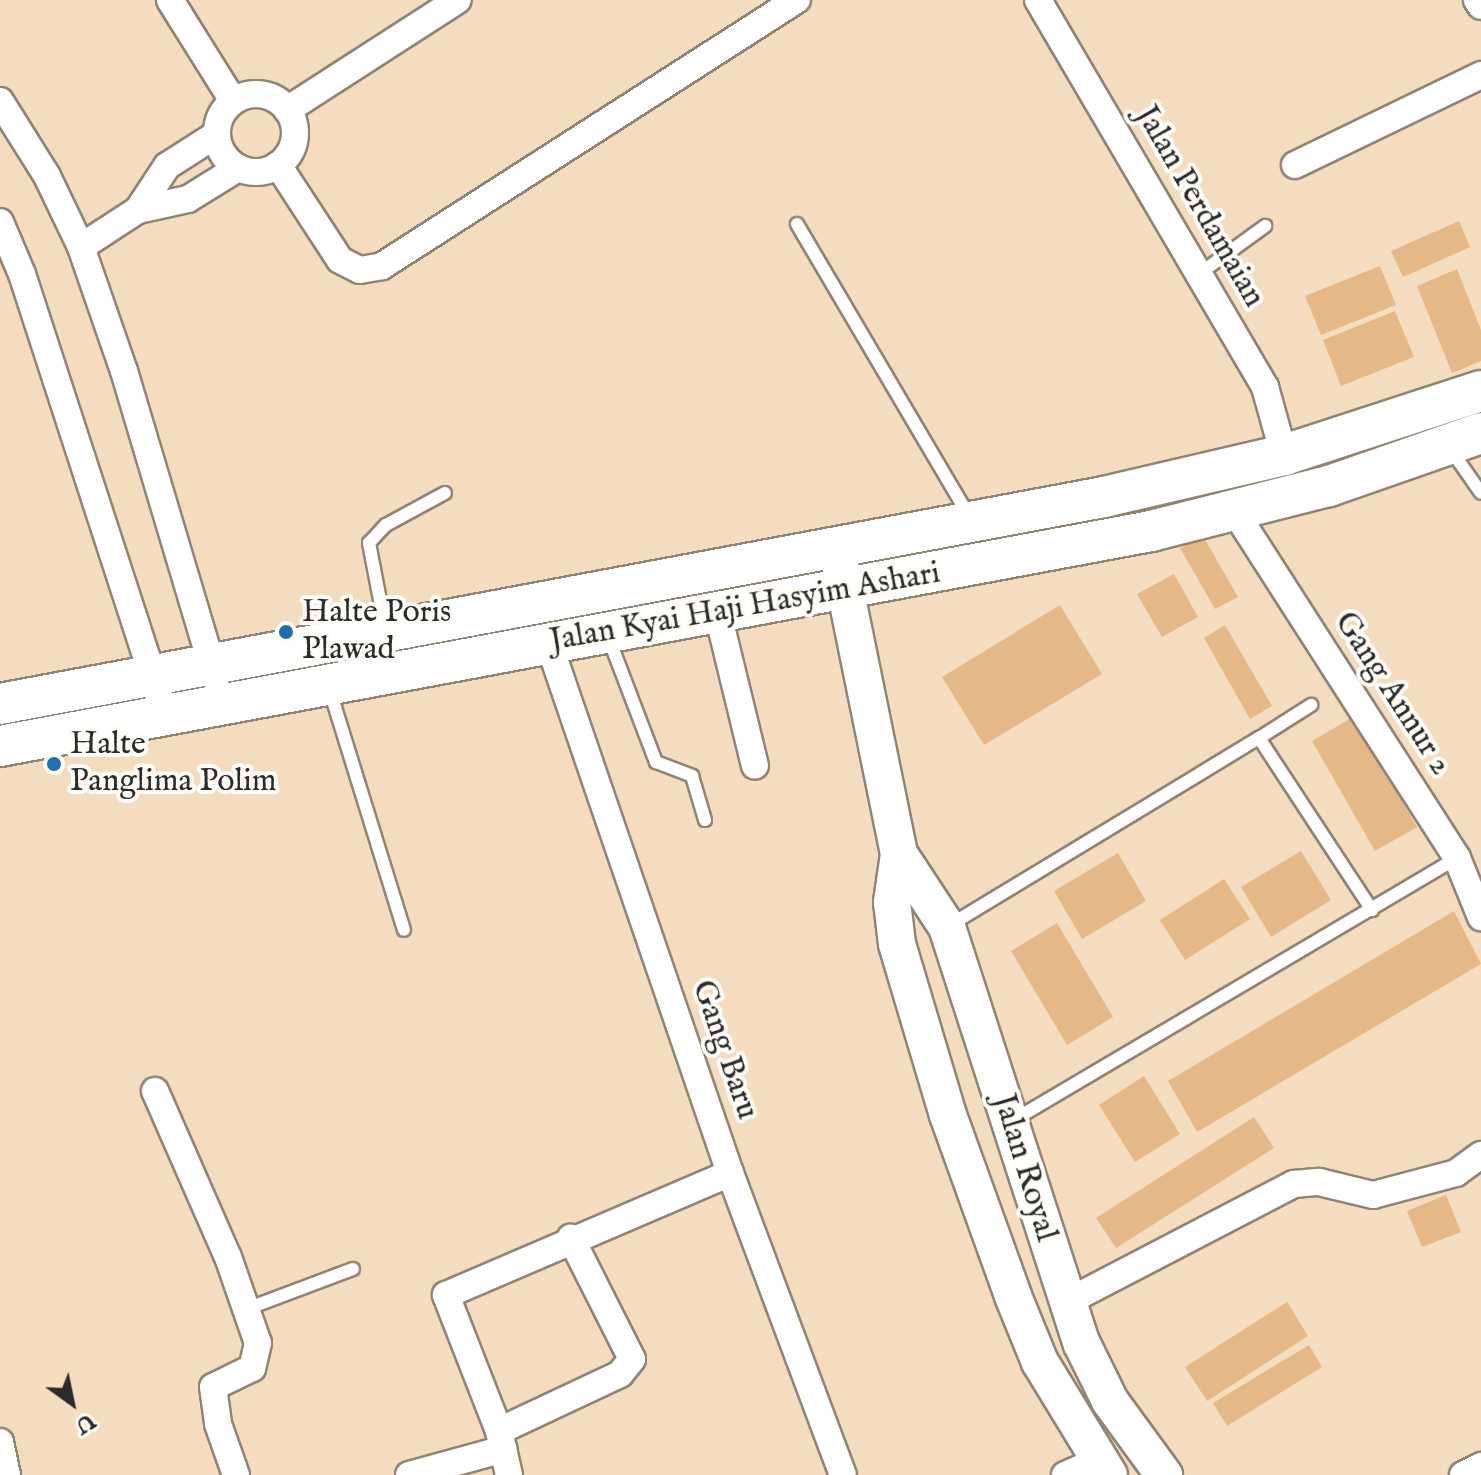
<!DOCTYPE html>
<html>
<head>
<meta charset="utf-8">
<style>
  body { margin:0 }
  #map { position:relative; width:1481px; height:1475px; overflow:hidden; background:#f4dcbe; font-family:"IM FELL English",serif }
  div>[style] { position:absolute }
  [style*='--x'] { left:calc(var(--x)*1px); top:calc(var(--y)*1px); width:calc(var(--w)*1px); rotate:calc(var(--a)*1deg) }
  .building>* { inset:0; background:#e5b987 }
  .roads { filter:drop-shadow(2px 0 #908474) drop-shadow(-2px 0 #908474) drop-shadow(0 2px #908474) drop-shadow(0 -2px #908474) }
  .lane>* { height:12px; margin:-6px; padding:0 6px; transform-origin:6px; border-radius:6px; background:#fff }
  .street>* { height:26px; margin:-13px; padding:0 13px; transform-origin:13px; border-radius:13px; background:#fff }
  .street>.ring { margin:-13px; padding:0; box-sizing:content-box; background:none; border:26px solid #fff; border-radius:50% }
  .secondary>* { height:36px; margin:-18px; padding:0 18px; transform-origin:18px; border-radius:18px; background:#fff }
  .primary>* { height:40px; margin:-20px; padding:0 20px; transform-origin:20px; border-radius:20px; background:#fff }
  .dots>* { width:22px; height:22px; translate:-50% -50%; box-sizing:border-box; border:4px solid #fdfcf7; border-radius:50% }
  span { translate:-50% -50%; white-space:nowrap; text-align:center; line-height:1.15; -webkit-text-stroke:8px #fdfcf7; paint-order:stroke }
  .street-label { font-size:32px; color:#2b2b2b }
  .poi-label { font-size:32px; color:#2b2b2b }
  .left { translate:0 -50%; text-align:left }
  .north { position:absolute; left:32px; top:1363px; width:80px; height:80px; -webkit-text-stroke:6px #fdfcf7; paint-order:stroke; rotate:147deg; font-size:22px; font-weight:700; line-height:32px; text-align:center; color:#2b2b2b }
  .north::after { content:''; display:block; margin:auto; width:28px; height:36px; background:#2b2b2b; clip-path:polygon(50% 0,100% 100%,50% 72%,0 100%) }
</style>
</head>
<body>
<div id="map">
  <div class="building">
    <div style="clip-path:polygon(1459px 221px,1470px 247px,1403px 277px,1391px 251px)"></div>
    <div style="clip-path:polygon(1380px 266px,1396px 305px,1321px 335px,1305px 296px)"></div>
    <div style="clip-path:polygon(1457px 269px,1481px 330px,1481px 361px,1452px 373px,1417px 286px)"></div>
    <div style="clip-path:polygon(1395px 311px,1414px 357px,1341px 386px,1323px 340px)"></div>
    <div style="clip-path:polygon(1203px 536px,1238px 597px,1215px 609px,1180px 548px)"></div>
    <div style="clip-path:polygon(1174px 574px,1198px 617px,1162px 637px,1137px 594px)"></div>
    <div style="clip-path:polygon(1060px 605px,1102px 674px,984px 745px,942px 677px)"></div>
    <div style="clip-path:polygon(1225px 625px,1272px 706px,1250px 719px,1204px 638px)"></div>
    <div style="clip-path:polygon(1353px 717px,1417px 827px,1375px 851px,1312px 741px)"></div>
    <div style="clip-path:polygon(1301px 851px,1331px 900px,1271px 937px,1241px 887px)"></div>
    <div style="clip-path:polygon(1118px 853px,1146px 901px,1082px 939px,1054px 891px)"></div>
    <div style="clip-path:polygon(1224px 879px,1250px 919px,1185px 960px,1160px 920px)"></div>
    <div style="clip-path:polygon(1454px 911px,1481px 964px,1197px 1132px,1168px 1081px)"></div>
    <div style="clip-path:polygon(1057px 923px,1113px 1017px,1067px 1045px,1011px 951px)"></div>
    <div style="clip-path:polygon(1144px 1076px,1180px 1134px,1135px 1162px,1099px 1105px)"></div>
    <div style="clip-path:polygon(1254px 1117px,1274px 1148px,1116px 1248px,1096px 1218px)"></div>
    <div style="clip-path:polygon(1446px 1195px,1461px 1232px,1422px 1247px,1407px 1211px)"></div>
    <div style="clip-path:polygon(1287px 1302px,1308px 1336px,1207px 1401px,1185px 1367px)"></div>
    <div style="clip-path:polygon(1309px 1345px,1322px 1367px,1227px 1426px,1213px 1403px)"></div>
  </div>
  <div class="roads">
    <div class="lane">
      <div style="--x:797;--y:224;--w:339;--a:59.5"></div>
      <div style="--x:1199;--y:274;--w:82;--a:-36"></div>
      <div style="--x:1451;--y:450;--w:52;--a:55.1"></div>
      <div style="--x:385;--y:626;--w:85;--a:-100.9"></div>
      <div style="--x:369;--y:543;--w:25;--a:-47"></div>
      <div style="--x:386;--y:525;--w:67;--a:-28.5"></div>
      <div style="--x:609;--y:639;--w:132;--a:69.1"></div>
      <div style="--x:656;--y:762;--w:39;--a:21"></div>
      <div style="--x:692;--y:776;--w:46;--a:73.5"></div>
      <div style="--x:330;--y:691;--w:250;--a:72.8"></div>
      <div style="--x:1259;--y:738;--w:62;--a:-32.4"></div>
      <div style="--x:950;--y:925;--w:361;--a:-31.2"></div>
      <div style="--x:1259;--y:738;--w:206;--a:56.7"></div>
      <div style="--x:1012;--y:1121;--w:517;--a:-30.58"></div>
      <div style="--x:249;--y:1308;--w:111;--a:-20.6"></div>
    </div>
    <div class="street">
      <div style="--x:170;--y:0;--w:119;--a:58"></div>
      <div style="--x:1038;--y:0;--w:449;--a:59.6"></div>
      <div style="--x:1265;--y:387;--w:71;--a:74.4"></div>
      <div style="--x:1477;--y:0;--w:7;--a:56"></div>
      <div class="ring" style="left:217px;top:94px;width:52px;height:52px"></div>
      <div style="--x:0;--y:101;--w:89;--a:57.9"></div>
      <div style="--x:47;--y:176;--w:79;--a:64.4"></div>
      <div style="--x:81;--y:247;--w:131;--a:70.9"></div>
      <div style="--x:124;--y:371;--w:321;--a:73.4"></div>
      <div style="--x:287;--y:110;--w:203;--a:-32.8"></div>
      <div style="--x:278;--y:165;--w:113;--a:56.9"></div>
      <div style="--x:340;--y:260;--w:22;--a:27"></div>
      <div style="--x:360;--y:270;--w:22;--a:-10"></div>
      <div style="--x:382;--y:266;--w:493;--a:-32.7"></div>
      <div style="--x:1295;--y:165;--w:207;--a:-25.8"></div>
      <div style="--x:138;--y:210;--w:53;--a:-56.6"></div>
      <div style="--x:167;--y:166;--w:59;--a:-32.6"></div>
      <div style="--x:0;--y:222;--w:56;--a:67.1"></div>
      <div style="--x:22;--y:274;--w:464;--a:72"></div>
      <div style="--x:81;--y:247;--w:68;--a:-33"></div>
      <div style="--x:138;--y:210;--w:51;--a:-12.4"></div>
      <div style="--x:188;--y:199;--w:59;--a:-31.8"></div>
      <div style="--x:1235;--y:512;--w:411;--a:57.3"></div>
      <div style="--x:1457;--y:858;--w:64;--a:67.9"></div>
      <div style="--x:718;--y:614;--w:156;--a:76.3"></div>
      <div style="--x:549;--y:644;--w:559;--a:71.11"></div>
      <div style="--x:730;--y:1173;--w:322;--a:69.5"></div>
      <div style="--x:155;--y:1091;--w:181;--a:66.3"></div>
      <div style="--x:228;--y:1257;--w:91;--a:70.8"></div>
      <div style="--x:258;--y:1343;--w:26;--a:103"></div>
      <div style="--x:252;--y:1368;--w:43;--a:154"></div>
      <div style="--x:213;--y:1387;--w:37;--a:82"></div>
      <div style="--x:218;--y:1424;--w:54;--a:70.6"></div>
      <div style="--x:1065;--y:1303;--w:258;--a:-27.5"></div>
      <div style="--x:1294;--y:1184;--w:25;--a:-5"></div>
      <div style="--x:1319;--y:1182;--w:56;--a:13.5"></div>
      <div style="--x:1373;--y:1195;--w:86;--a:-14.8"></div>
      <div style="--x:1456;--y:1173;--w:31;--a:-36"></div>
      <div style="--x:499;--y:1431;--w:134;--a:-25.2"></div>
      <div style="--x:620;--y:1374;--w:19;--a:-51"></div>
      <div style="--x:632;--y:1359;--w:136;--a:-116.8"></div>
      <div style="--x:0;--y:1442;--w:34;--a:78"></div>
      <div style="--x:409;--y:1475;--w:98;--a:-15.3"></div>
      <div style="--x:509;--y:1475;--w:45;--a:-102.8"></div>
      <div style="--x:499;--y:1431;--w:146;--a:-111.3"></div>
      <div style="--x:446;--y:1295;--w:309;--a:-23.2"></div>
      <div style="--x:1065;--y:1475;--w:36;--a:-24"></div>
      <div style="--x:1463;--y:1475;--w:20;--a:-27"></div>
    </div>
    <div class="secondary">
      <div style="--x:839;--y:559;--w:301;--a:78.5"></div>
      <div style="--x:899;--y:854;--w:49;--a:98.3"></div>
      <div style="--x:892;--y:902;--w:42;--a:83.2"></div>
      <div style="--x:897;--y:944;--w:178;--a:73.4"></div>
      <div style="--x:948;--y:1115;--w:192;--a:70.2"></div>
      <div style="--x:1013;--y:1296;--w:71;--a:67.8"></div>
      <div style="--x:1040;--y:1362;--w:132;--a:58.6"></div>
      <div style="--x:899;--y:854;--w:87;--a:56.7"></div>
      <div style="--x:947;--y:927;--w:438;--a:72.1"></div>
      <div style="--x:1082;--y:1344;--w:64;--a:63.8"></div>
      <div style="--x:1110;--y:1401;--w:92;--a:53.9"></div>
    </div>
    <div class="primary">
      <div style="--x:0;--y:704;--w:1123;--a:-10.62"></div>
      <div style="--x:1104;--y:497;--w:185;--a:-13.1"></div>
      <div style="--x:1284;--y:455;--w:207;--a:-18"></div>
      <div style="--x:0;--y:746;--w:1171;--a:-10.58"></div>
      <div style="--x:1151;--y:531;--w:184;--a:-14.2"></div>
      <div style="--x:1329;--y:486;--w:161;--a:-19.2"></div>
    </div>
  </div>
  <div class="dots">
    <div style="left:286px;top:632px;background:#1f6fb2"></div>
    <div style="left:54px;top:764px;background:#1f6fb2"></div>
  </div>
  <div class="street-label">
    <span style="left:1199px;top:207px;rotate:60deg">Jalan Perdamaian</span>
    <span style="left:745px;top:608px;rotate:-10deg">Jalan Kyai Haji Hasyim Ashari</span>
    <span style="left:1392px;top:694px;rotate:57deg">Gang Annur 2</span>
    <span style="left:724px;top:1050px;rotate:71deg">Gang Baru</span>
    <span style="left:1024px;top:1168px;rotate:73deg">Jalan Royal</span>
  </div>
  <div class="poi-label">
    <span class="left" style="left:302px;top:632px">Halte Poris<br>Plawad</span>
    <span class="left" style="left:70px;top:764px">Halte<br>Panglima Polim</span>
  </div>
  <div class="north">U</div>
</div>
</body>
</html>
